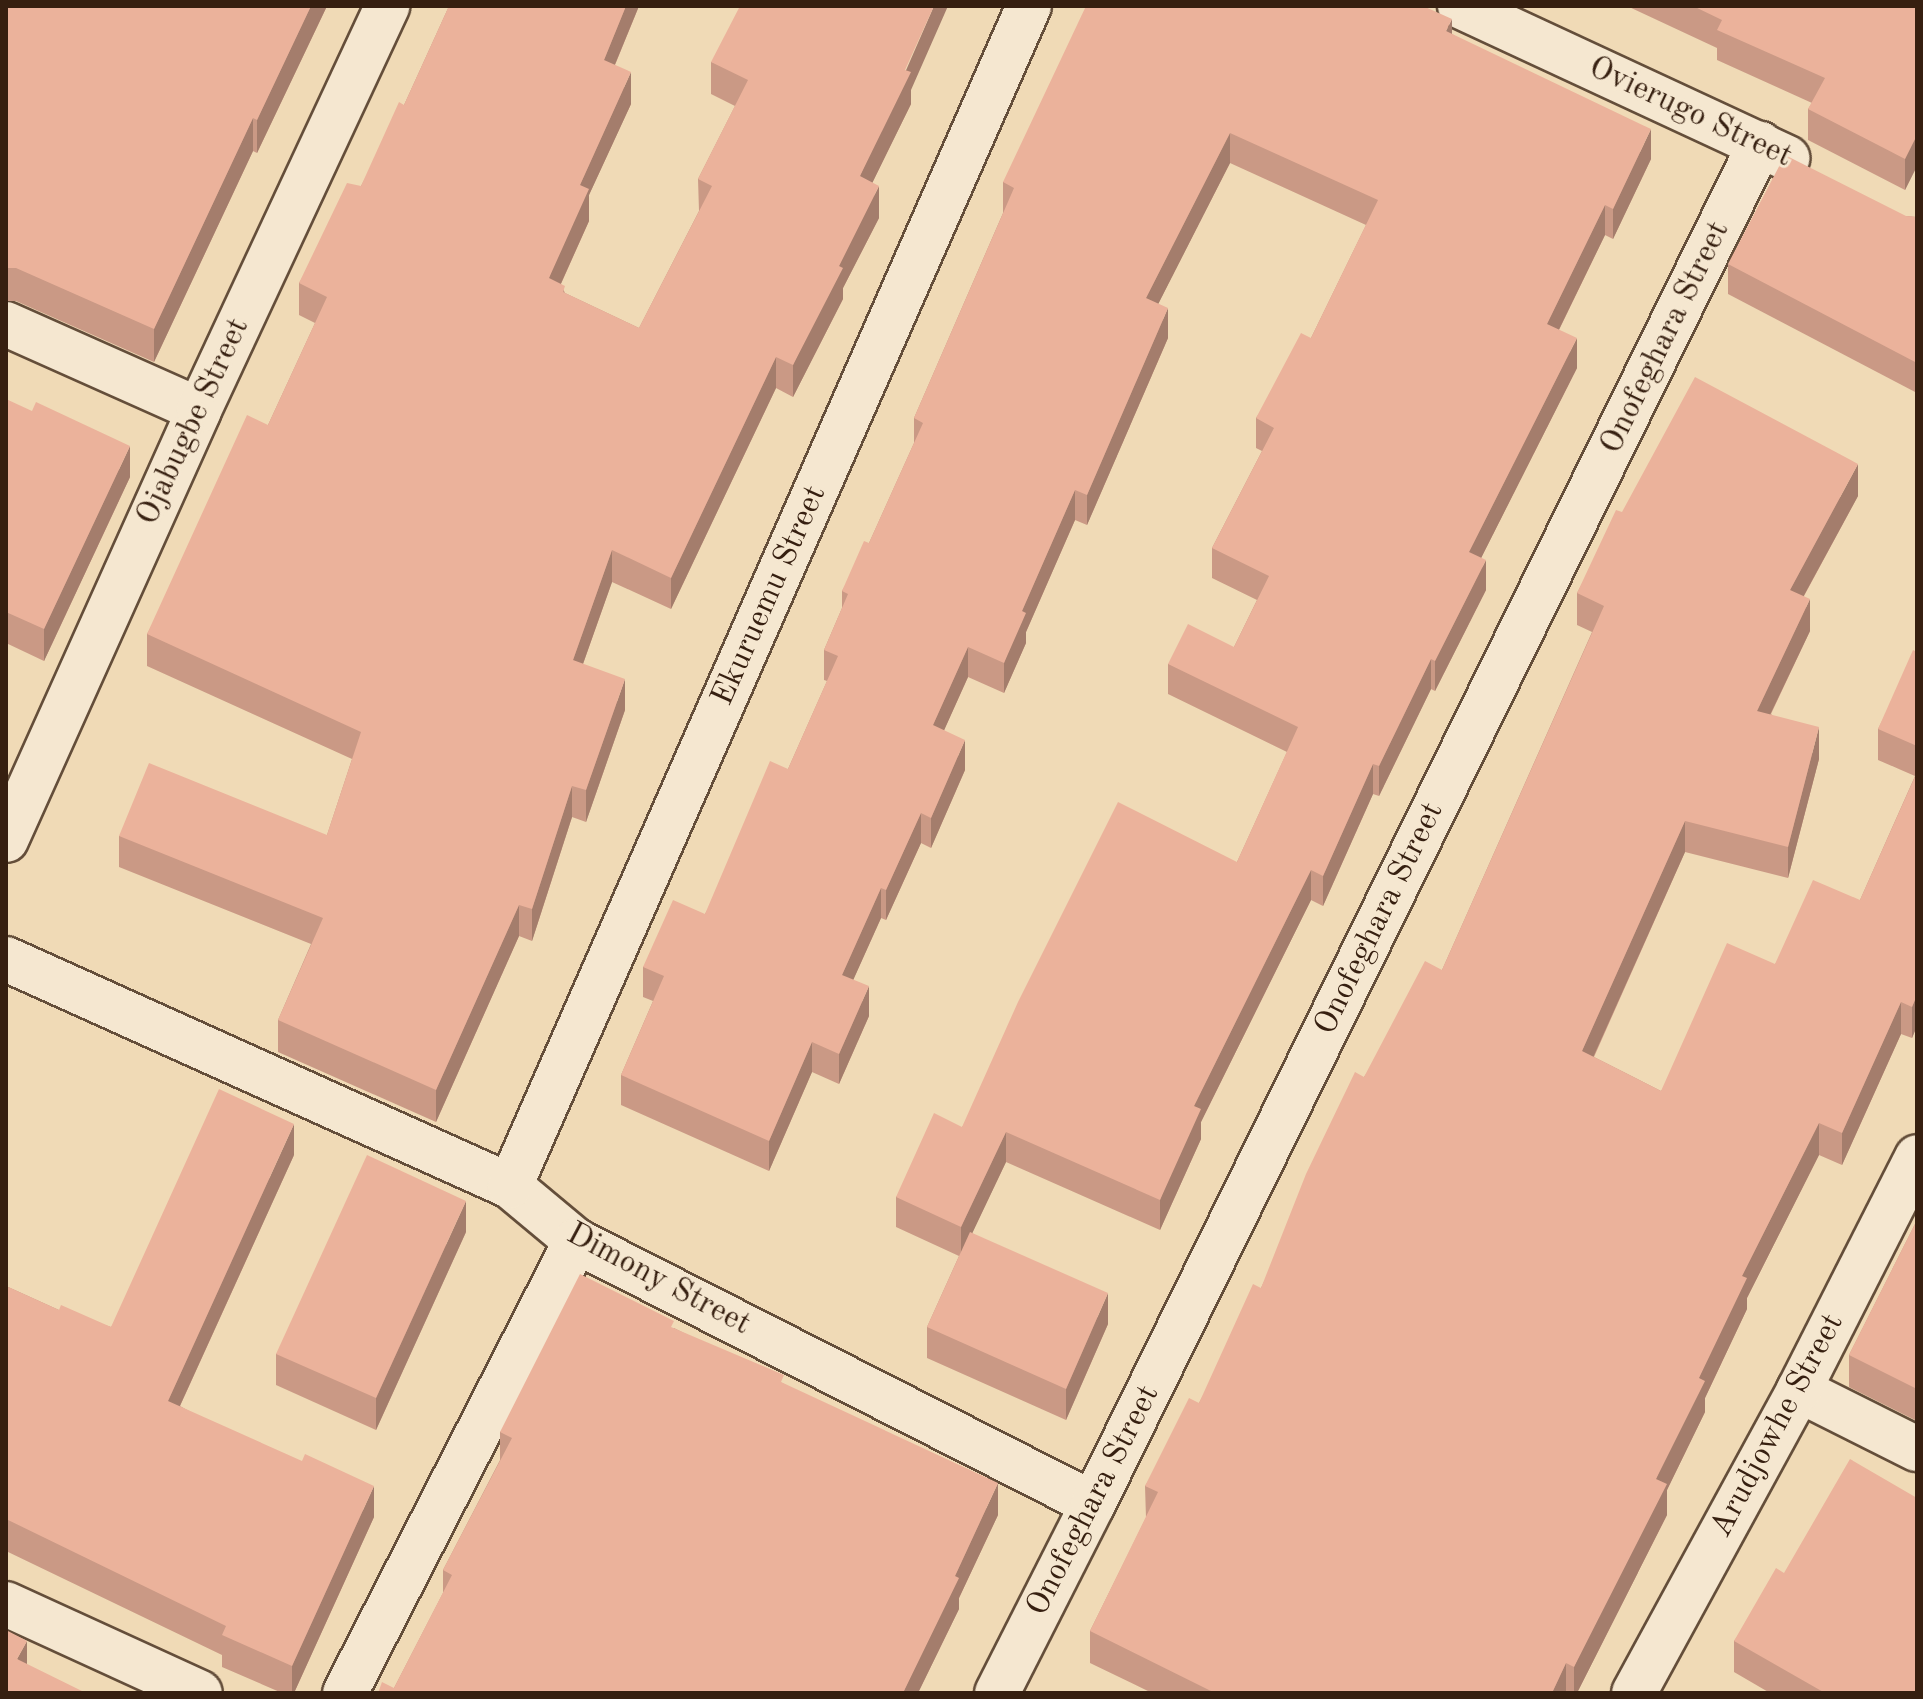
<!DOCTYPE html>
<html>
<head>
<meta charset="utf-8">
<style>
  body { margin:0 }
  #map { position:relative; width:1923px; height:1699px; overflow:hidden; background:#f0dab6; font-family:"Old Standard TT",serif }
  div>[style] { position:absolute }
  [style*='--x'] { left:calc(var(--x)*1px); top:calc(var(--y)*1px); width:calc(var(--w)*1px); rotate:calc(var(--a)*1deg) }
  .roads { filter:drop-shadow(2px 0 #644e3a) drop-shadow(-2px 0 #644e3a) drop-shadow(0 2px #644e3a) drop-shadow(0 -2px #644e3a) }
  .minor>* { height:44px; margin:-22px; padding:0 22px; transform-origin:22px; border-radius:22px; background:#f5e7d0 }
  .wall>* { inset:0; background:#ca9985 }
  .shaded-wall>* { inset:0; background:#a47d6c }
  .building>* { inset:0; background:#ebb29b }
  span { translate:-50% -50%; white-space:nowrap; text-align:center; line-height:1.15; -webkit-text-stroke:6px #f5e7d0; paint-order:stroke }
  .street-label { font-size:32px; color:#361f10 }
  .frame { position:absolute; inset:0; border:8px solid #361f10; pointer-events:none }
</style>
</head>
<body>
<div id="map">
  <div class="roads">
    <div class="minor">
      <div style="--x:1460;--y:6;--w:361;--a:24.9"></div>
      <div style="--x:6;--y:324;--w:211;--a:24"></div>
      <div style="--x:6;--y:840;--w:471;--a:-65.8"></div>
      <div style="--x:199;--y:410;--w:446;--a:-65"></div>
      <div style="--x:6;--y:959;--w:553;--a:24.25"></div>
      <div style="--x:510;--y:1186;--w:86;--a:39.8"></div>
      <div style="--x:576;--y:1241;--w:580;--a:26.96"></div>
      <div style="--x:510;--y:1186;--w:1289;--a:-66.26"></div>
      <div style="--x:1799;--y:1390;--w:132;--a:26.6"></div>
      <div style="--x:6;--y:1604;--w:213;--a:24.6"></div>
      <div style="--x:345;--y:1693;--w:508;--a:-62.93"></div>
      <div style="--x:997;--y:1693;--w:212;--a:-63.1"></div>
      <div style="--x:1093;--y:1504;--w:1515;--a:-63.87"></div>
      <div style="--x:1634;--y:1693;--w:345;--a:-61.4"></div>
      <div style="--x:1799;--y:1390;--w:261;--a:-63.1"></div>
    </div>
  </div>
  <div class="wall">
    <div style="clip-path:polygon(6px 6px,327px 6px,257px 153px,253px 151px,154px 362px,16px 301px,6px 301px)"></div>
    <div style="clip-path:polygon(449px 6px,639px 6px,615px 65px,631px 104px,589px 195px,589px 221px,561px 284px,565px 293px,639px 328px,699px 211px,698px 179px,735px 106px,711px 94px,711px 62px,911px 90px,911px 104px,872px 183px,879px 218px,843px 288px,843px 299px,793px 397px,776px 388px,671px 609px,612px 582px,583px 664px,625px 710px,586px 822px,572px 817px,532px 941px,519px 936px,436px 1122px,278px 1052px,278px 1020px,311px 944px,119px 867px,119px 836px,327px 835px,352px 759px,147px 666px,147px 634px,268px 425px,315px 323px,299px 315px,299px 283px,361px 186px,404px 105px)"></div>
    <div style="clip-path:polygon(1627px 6px,1917px 6px,1917px 166px,1905px 190px,1808px 140px,1808px 109px,1812px 103px,1717px 60px,1717px 48px)"></div>
    <div style="clip-path:polygon(1452px 34px,1651px 159px,1613px 239px,1605px 235px,1559px 330px,1577px 368px,1481px 558px,1486px 590px,1435px 691px,1431px 689px,1379px 796px,1373px 794px,1323px 906px,1311px 900px,1201px 1122px,1201px 1139px,1160px 1230px,1006px 1162px,972px 1233px,1108px 1324px,1066px 1420px,927px 1358px,927px 1327px,959px 1256px,896px 1227px,896px 1197px,962px 1127px,1237px 862px,1287px 752px,1168px 694px,1168px 664px,1234px 647px,1257px 600px,1212px 578px,1212px 548px,1262px 451px,1256px 448px,1256px 418px,1311px 338px,1366px 225px,1230px 163px,1158px 304px,1168px 338px,1087px 525px,1075px 520px,1026px 632px,1026px 643px,1004px 693px,968px 677px,944px 730px,965px 770px,931px 848px,921px 843px,886px 920px,881px 918px,853px 980px,869px 1016px,839px 1084px,812px 1072px,769px 1171px,621px 1105px,621px 1075px,653px 1001px,643px 997px,643px 967px,705px 914px,788px 769px,827px 681px,824px 680px,824px 650px,842px 608px,842px 591px,869px 543px,914px 443px,914px 418px,1003px 213px,1003px 182px)"></div>
    <div style="clip-path:polygon(1906px 216px,1917px 217px,1917px 393px,1728px 294px,1728px 264px)"></div>
    <div style="clip-path:polygon(6px 399px,130px 477px,44px 661px,6px 643px)"></div>
    <div style="clip-path:polygon(1858px 496px,1804px 596px,1810px 631px,1771px 714px,1819px 759px,1788px 878px,1685px 852px,1594px 1057px,1661px 1091px,1775px 964px,1860px 900px,1915px 776px,1878px 760px,1878px 729px,1917px 652px,1917px 1026px,1912px 1038px,1901px 1034px,1842px 1165px,1819px 1155px,1747px 1298px,1747px 1309px,1705px 1398px,1705px 1412px,1667px 1490px,1667px 1515px,1577px 1693px,1152px 1693px,1090px 1663px,1090px 1631px,1146px 1518px,1145px 1486px,1199px 1403px,1261px 1288px,1364px 1077px,1442px 970px,1592px 632px,1577px 625px,1577px 593px,1622px 512px)"></div>
    <div style="clip-path:polygon(294px 1155px,180px 1406px,374px 1517px,294px 1693px,282px 1693px,222px 1667px,222px 1655px,6px 1551px,6px 1286px,59px 1310px,111px 1327px)"></div>
    <div style="clip-path:polygon(1917px 1220px,1917px 1421px,1849px 1387px,1849px 1355px)"></div>
    <div style="clip-path:polygon(466px 1232px,376px 1430px,276px 1385px,276px 1354px)"></div>
    <div style="clip-path:polygon(674px 1328px,784px 1384px,998px 1515px,959px 1598px,959px 1609px,918px 1693px,378px 1693px,394px 1688px,443px 1593px,443px 1570px,500px 1460px,500px 1432px)"></div>
    <div style="clip-path:polygon(1784px 1573px,1917px 1693px,1770px 1693px,1734px 1672px,1734px 1641px)"></div>
  </div>
  <div class="shaded-wall">
    <div style="clip-path:polygon(311px 6px,327px 6px,257px 153px,257px 120px)"></div>
    <div style="clip-path:polygon(626px 6px,639px 6px,604px 91px,604px 60px)"></div>
    <div style="clip-path:polygon(934px 6px,948px 6px,911px 90px,911px 104px,860px 208px,860px 176px)"></div>
    <div style="clip-path:polygon(1452px 19px,1452px 49px,1446px 31px)"></div>
    <div style="clip-path:polygon(631px 72px,631px 104px,589px 195px,589px 221px,549px 310px,549px 278px,580px 185px)"></div>
    <div style="clip-path:polygon(253px 118px,253px 151px,154px 362px,154px 329px)"></div>
    <div style="clip-path:polygon(1651px 129px,1651px 159px,1613px 239px,1613px 209px)"></div>
    <div style="clip-path:polygon(1230px 133px,1230px 163px,1146px 328px,1146px 298px)"></div>
    <div style="clip-path:polygon(1917px 135px,1917px 166px,1905px 190px,1905px 159px)"></div>
    <div style="clip-path:polygon(879px 186px,879px 218px,843px 288px,843px 299px,793px 397px,793px 365px,839px 266px)"></div>
    <div style="clip-path:polygon(1605px 205px,1605px 235px,1547px 354px,1547px 324px)"></div>
    <div style="clip-path:polygon(1168px 308px,1168px 338px,1087px 525px,1087px 495px)"></div>
    <div style="clip-path:polygon(1577px 338px,1577px 368px,1469px 582px,1469px 552px)"></div>
    <div style="clip-path:polygon(776px 357px,776px 388px,671px 609px,671px 578px)"></div>
    <div style="clip-path:polygon(130px 446px,130px 477px,44px 661px,44px 629px)"></div>
    <div style="clip-path:polygon(1858px 464px,1858px 496px,1790px 621px,1790px 590px)"></div>
    <div style="clip-path:polygon(1075px 490px,1075px 520px,1026px 632px,1026px 643px,1004px 693px,1004px 663px,1022px 611px)"></div>
    <div style="clip-path:polygon(612px 550px,612px 582px,573px 692px,573px 660px)"></div>
    <div style="clip-path:polygon(1486px 560px,1486px 590px,1435px 691px,1435px 661px)"></div>
    <div style="clip-path:polygon(1810px 599px,1810px 631px,1757px 742px,1757px 711px)"></div>
    <div style="clip-path:polygon(968px 647px,968px 677px,933px 755px,933px 725px)"></div>
    <div style="clip-path:polygon(1431px 659px,1431px 689px,1379px 796px,1379px 766px)"></div>
    <div style="clip-path:polygon(625px 679px,625px 710px,586px 822px,586px 790px)"></div>
    <div style="clip-path:polygon(1819px 727px,1819px 759px,1788px 878px,1788px 847px)"></div>
    <div style="clip-path:polygon(965px 740px,965px 770px,931px 848px,931px 818px)"></div>
    <div style="clip-path:polygon(1373px 764px,1373px 794px,1323px 906px,1323px 876px)"></div>
    <div style="clip-path:polygon(572px 786px,572px 817px,532px 941px,532px 909px)"></div>
    <div style="clip-path:polygon(921px 813px,921px 843px,886px 920px,886px 890px)"></div>
    <div style="clip-path:polygon(1685px 821px,1685px 852px,1582px 1082px,1582px 1051px)"></div>
    <div style="clip-path:polygon(1311px 870px,1311px 900px,1201px 1122px,1201px 1139px,1160px 1230px,1160px 1200px,1194px 1106px)"></div>
    <div style="clip-path:polygon(881px 888px,881px 918px,842px 1005px,842px 975px)"></div>
    <div style="clip-path:polygon(519px 905px,519px 936px,436px 1122px,436px 1090px)"></div>
    <div style="clip-path:polygon(869px 986px,869px 1016px,839px 1084px,839px 1054px)"></div>
    <div style="clip-path:polygon(1917px 995px,1917px 1026px,1912px 1038px,1912px 1007px)"></div>
    <div style="clip-path:polygon(1901px 1002px,1901px 1034px,1842px 1165px,1842px 1133px)"></div>
    <div style="clip-path:polygon(812px 1042px,812px 1072px,769px 1171px,769px 1141px)"></div>
    <div style="clip-path:polygon(1819px 1123px,1819px 1155px,1747px 1298px,1747px 1309px,1705px 1398px,1705px 1412px,1667px 1490px,1667px 1515px,1577px 1693px,1574px 1693px,1574px 1667px,1656px 1479px,1742px 1276px)"></div>
    <div style="clip-path:polygon(294px 1124px,294px 1155px,168px 1432px,168px 1401px)"></div>
    <div style="clip-path:polygon(1006px 1132px,1006px 1162px,961px 1257px,961px 1227px)"></div>
    <div style="clip-path:polygon(466px 1201px,466px 1232px,376px 1430px,376px 1398px)"></div>
    <div style="clip-path:polygon(1108px 1293px,1108px 1324px,1066px 1420px,1066px 1389px)"></div>
    <div style="clip-path:polygon(998px 1483px,998px 1515px,959px 1598px,959px 1609px,918px 1693px,903px 1693px,955px 1576px)"></div>
    <div style="clip-path:polygon(374px 1486px,374px 1517px,294px 1693px,292px 1693px,292px 1666px)"></div>
    <div style="clip-path:polygon(27px 1641px,27px 1672px,17px 1659px)"></div>
    <div style="clip-path:polygon(1566px 1663px,1566px 1693px,1552px 1693px)"></div>
  </div>
  <div class="building">
    <div style="clip-path:polygon(6px 6px,311px 6px,257px 120px,253px 118px,154px 329px,16px 268px,6px 268px)"></div>
    <div style="clip-path:polygon(449px 6px,626px 6px,604px 60px,631px 72px,580px 185px,589px 189px,549px 278px,565px 286px,563px 292px,639px 328px,712px 186px,698px 179px,748px 80px,711px 62px,740px 6px,934px 6px,905px 70px,911px 72px,860px 176px,879px 186px,839px 266px,843px 268px,793px 365px,776px 357px,671px 578px,612px 550px,573px 660px,625px 679px,586px 790px,572px 786px,532px 909px,519px 905px,436px 1090px,278px 1020px,323px 918px,119px 836px,149px 763px,327px 835px,361px 732px,147px 634px,247px 415px,268px 425px,327px 297px,299px 283px,347px 183px,361px 186px,399px 102px,404px 105px)"></div>
    <div style="clip-path:polygon(1086px 6px,1423px 6px,1452px 19px,1446px 31px,1651px 129px,1613px 209px,1605px 205px,1547px 324px,1577px 338px,1469px 552px,1486px 560px,1435px 661px,1431px 659px,1379px 766px,1373px 764px,1323px 876px,1311px 870px,1194px 1106px,1201px 1109px,1160px 1200px,1006px 1132px,961px 1227px,896px 1197px,934px 1113px,962px 1127px,1018px 1002px,1118px 802px,1237px 862px,1298px 727px,1168px 664px,1188px 624px,1234px 647px,1269px 576px,1212px 548px,1274px 428px,1256px 418px,1301px 333px,1311px 338px,1378px 200px,1230px 133px,1146px 298px,1168px 308px,1087px 495px,1075px 490px,1022px 611px,1026px 613px,1004px 663px,968px 647px,933px 725px,965px 740px,931px 818px,921px 813px,886px 890px,881px 888px,842px 975px,869px 986px,839px 1054px,812px 1042px,769px 1141px,621px 1075px,664px 976px,643px 967px,673px 900px,705px 914px,770px 761px,788px 769px,838px 656px,824px 650px,848px 594px,842px 591px,864px 541px,869px 543px,923px 423px,914px 418px,1014px 188px,1003px 182px)"></div>
    <div style="clip-path:polygon(1693px 6px,1917px 6px,1917px 135px,1905px 159px,1808px 109px,1825px 78px,1717px 30px,1722px 20px)"></div>
    <div style="clip-path:polygon(1785px 155px,1906px 216px,1917px 217px,1917px 363px,1728px 264px)"></div>
    <div style="clip-path:polygon(1695px 377px,1858px 464px,1790px 590px,1810px 599px,1757px 711px,1819px 727px,1788px 847px,1685px 821px,1582px 1051px,1661px 1091px,1727px 943px,1775px 964px,1813px 880px,1860px 900px,1917px 772px,1917px 995px,1912px 1007px,1901px 1002px,1842px 1133px,1819px 1123px,1742px 1276px,1747px 1278px,1699px 1378px,1705px 1381px,1656px 1479px,1667px 1484px,1574px 1667px,1566px 1663px,1552px 1693px,1286px 1693px,1282px 1691px,1281px 1693px,1215px 1693px,1090px 1631px,1158px 1492px,1145px 1486px,1189px 1398px,1199px 1403px,1253px 1284px,1261px 1288px,1306px 1174px,1355px 1072px,1364px 1077px,1425px 961px,1442px 970px,1604px 606px,1577px 593px,1616px 510px,1622px 512px)"></div>
    <div style="clip-path:polygon(6px 399px,32px 411px,36px 402px,130px 446px,44px 629px,6px 612px)"></div>
    <div style="clip-path:polygon(1913px 650px,1917px 652px,1917px 746px,1878px 729px)"></div>
    <div style="clip-path:polygon(219px 1089px,294px 1124px,168px 1401px,302px 1461px,305px 1454px,374px 1486px,292px 1666px,222px 1635px,226px 1626px,6px 1519px,6px 1286px,59px 1310px,61px 1305px,111px 1327px)"></div>
    <div style="clip-path:polygon(367px 1155px,466px 1201px,376px 1398px,276px 1354px)"></div>
    <div style="clip-path:polygon(1917px 1220px,1917px 1389px,1849px 1355px)"></div>
    <div style="clip-path:polygon(970px 1232px,1108px 1293px,1066px 1389px,927px 1327px)"></div>
    <div style="clip-path:polygon(580px 1274px,674px 1321px,671px 1327px,784px 1375px,781px 1382px,998px 1483px,955px 1576px,959px 1578px,903px 1693px,378px 1693px,382px 1682px,394px 1688px,452px 1575px,443px 1570px,512px 1438px,500px 1432px)"></div>
    <div style="clip-path:polygon(1850px 1459px,1917px 1498px,1917px 1693px,1825px 1693px,1734px 1641px,1776px 1568px,1784px 1573px)"></div>
    <div style="clip-path:polygon(6px 1630px,27px 1641px,17px 1659px,86px 1693px,6px 1693px)"></div>
  </div>
  <div class="street-label">
    <span style="left:1690px;top:113px;rotate:25deg">Ovierugo Street</span>
    <span style="left:1666px;top:338px;rotate:-64deg">Onofeghara Street</span>
    <span style="left:194px;top:422px;rotate:-65deg">Ojabugbe Street</span>
    <span style="left:770px;top:596px;rotate:-66deg">Ekuruemu Street</span>
    <span style="left:1380px;top:919px;rotate:-64deg">Onofeghara Street</span>
    <span style="left:658px;top:1280px;rotate:28deg">Dimony Street</span>
    <span style="left:1778px;top:1426px;rotate:-62deg">Arudjowhe Street</span>
    <span style="left:1094px;top:1501px;rotate:-63deg">Onofeghara Street</span>
  </div>
  <div class="frame"></div>
</div>
</body>
</html>
